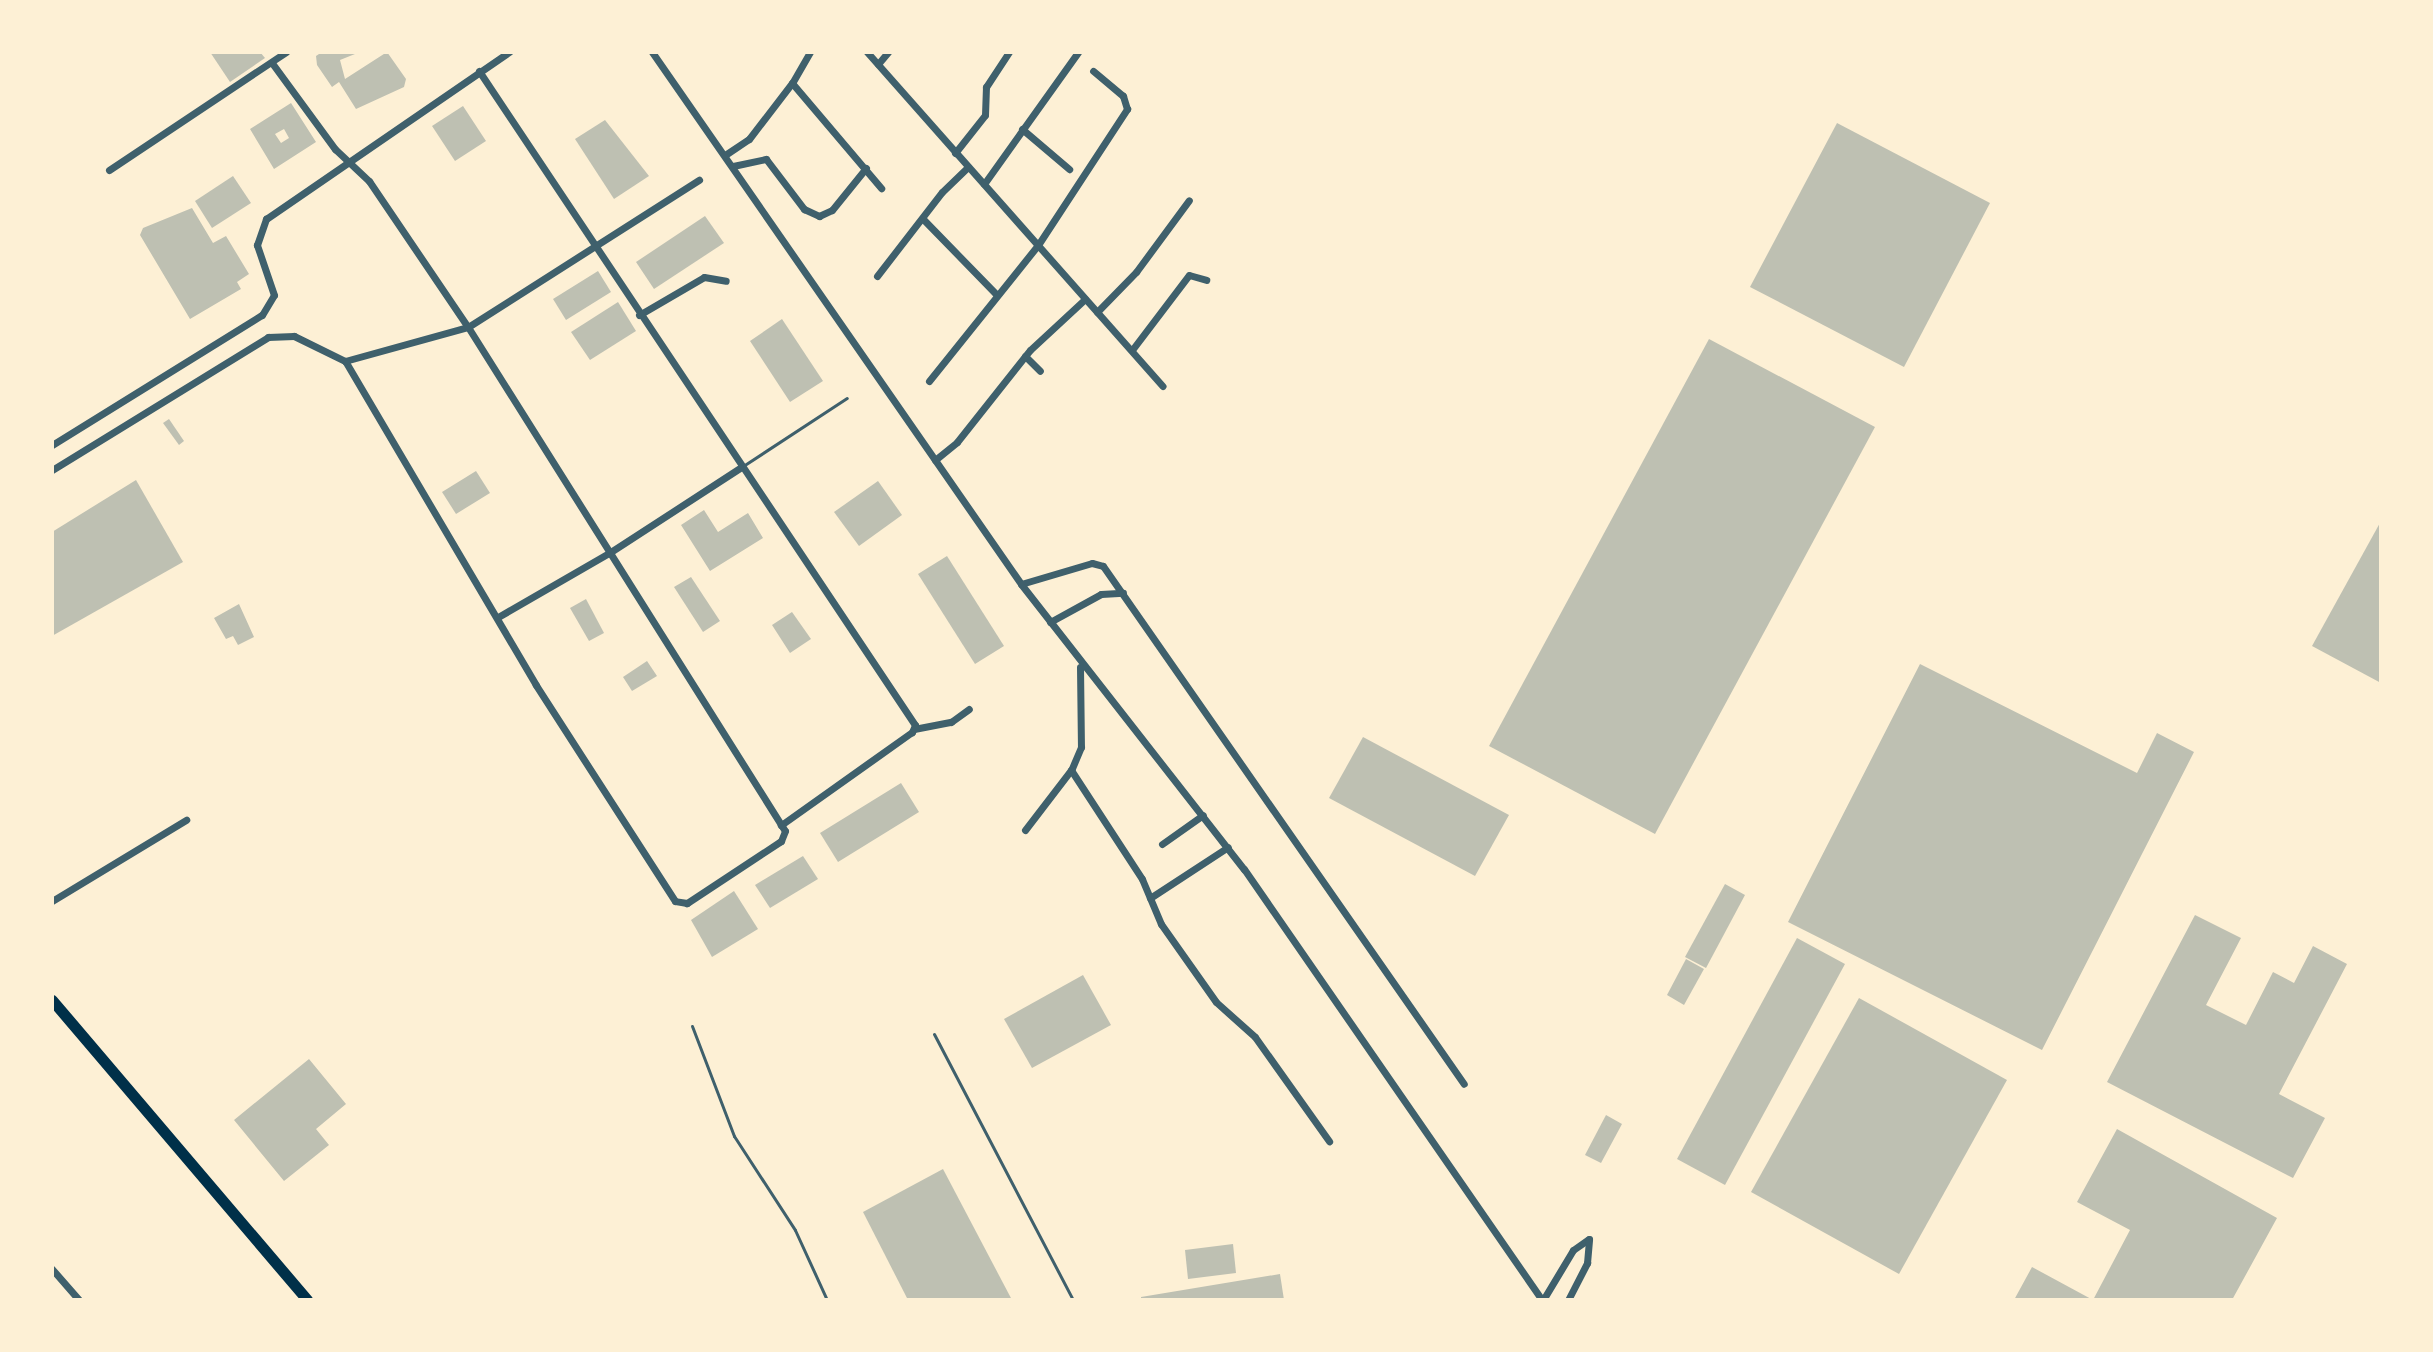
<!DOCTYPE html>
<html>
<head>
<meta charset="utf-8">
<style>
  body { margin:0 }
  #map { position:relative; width:2433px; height:1352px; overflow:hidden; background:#fdf0d5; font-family:"Open Sans",sans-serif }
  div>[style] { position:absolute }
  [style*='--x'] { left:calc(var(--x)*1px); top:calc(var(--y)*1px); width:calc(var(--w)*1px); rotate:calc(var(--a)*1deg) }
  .building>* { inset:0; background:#bec0b2 }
  .service>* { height:3px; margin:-1.5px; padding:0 1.5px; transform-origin:1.5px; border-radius:1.5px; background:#3f606c }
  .minor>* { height:7px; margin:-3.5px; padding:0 3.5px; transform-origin:3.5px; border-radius:3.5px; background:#3f606c }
  .trunk>* { height:11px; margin:-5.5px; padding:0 5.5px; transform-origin:5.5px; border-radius:5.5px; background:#003049 }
  span { translate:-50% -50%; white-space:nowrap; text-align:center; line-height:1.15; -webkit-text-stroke:8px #fdf0d5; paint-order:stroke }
  .frame { position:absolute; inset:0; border:54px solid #fdf0d5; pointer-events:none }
</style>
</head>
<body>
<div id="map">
  <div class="building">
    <div style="clip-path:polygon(210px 52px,260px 52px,265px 58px,230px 82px)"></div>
    <div style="clip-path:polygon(322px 52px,360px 52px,340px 60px,345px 79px,387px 52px,406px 79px,404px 87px,356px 109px,339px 82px,332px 87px,317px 65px,316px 56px)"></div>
    <div style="clip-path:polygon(evenodd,291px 103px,316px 142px,274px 169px,250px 129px,291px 103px,284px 129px,289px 138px,281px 143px,275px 134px,284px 129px)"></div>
    <div style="clip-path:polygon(463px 106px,486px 141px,455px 161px,432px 126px)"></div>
    <div style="clip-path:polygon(605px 120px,649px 176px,614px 199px,575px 139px)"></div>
    <div style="clip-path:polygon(1837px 123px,1990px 203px,1904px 367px,1750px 287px)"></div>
    <div style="clip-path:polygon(233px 176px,251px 203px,212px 228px,195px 201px)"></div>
    <div style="clip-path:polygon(192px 208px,213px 243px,226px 236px,249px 274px,237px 282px,241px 289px,190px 319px,140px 235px,143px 228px)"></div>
    <div style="clip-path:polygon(705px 216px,724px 243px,654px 289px,636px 262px)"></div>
    <div style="clip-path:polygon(598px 271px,611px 292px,566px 320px,553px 299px)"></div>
    <div style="clip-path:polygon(618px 302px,636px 331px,590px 360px,571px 332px)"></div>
    <div style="clip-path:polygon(782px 319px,823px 381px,790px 402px,750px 341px)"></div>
    <div style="clip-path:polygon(1709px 339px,1875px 427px,1655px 834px,1489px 746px)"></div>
    <div style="clip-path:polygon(169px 419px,184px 441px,179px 445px,163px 423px)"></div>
    <div style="clip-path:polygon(476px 471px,490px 493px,456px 514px,442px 492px)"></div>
    <div style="clip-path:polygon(136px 480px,183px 562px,52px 636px,52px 532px)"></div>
    <div style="clip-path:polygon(878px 481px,902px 515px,859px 546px,834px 512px)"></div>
    <div style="clip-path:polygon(704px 510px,718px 532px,748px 513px,763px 538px,710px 571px,681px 525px)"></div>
    <div style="clip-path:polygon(2381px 521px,2381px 683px,2312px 646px)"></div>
    <div style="clip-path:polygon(947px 556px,1004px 646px,975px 664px,918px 574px)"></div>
    <div style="clip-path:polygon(691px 577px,720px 621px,703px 632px,674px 587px)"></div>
    <div style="clip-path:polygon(586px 599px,604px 633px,589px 641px,570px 608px)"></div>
    <div style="clip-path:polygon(239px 604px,254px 637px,238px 645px,233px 636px,226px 639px,214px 618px)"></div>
    <div style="clip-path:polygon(792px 612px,811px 639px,790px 653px,772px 625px)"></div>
    <div style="clip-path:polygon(647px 661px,657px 676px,632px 691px,623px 677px)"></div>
    <div style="clip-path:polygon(1920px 664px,2137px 773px,2157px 733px,2194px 752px,2042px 1050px,1788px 922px)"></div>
    <div style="clip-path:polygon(1363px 737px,1509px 815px,1475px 876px,1329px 798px)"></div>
    <div style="clip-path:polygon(901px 783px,919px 812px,838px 862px,820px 833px)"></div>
    <div style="clip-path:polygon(803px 856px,818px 879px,770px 908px,755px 885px)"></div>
    <div style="clip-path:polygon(1725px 884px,1745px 895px,1706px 968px,1685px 957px)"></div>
    <div style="clip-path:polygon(734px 891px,758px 929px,712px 957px,691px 920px)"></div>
    <div style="clip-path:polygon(2195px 915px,2241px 938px,2206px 1005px,2246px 1025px,2273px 972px,2294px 983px,2313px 946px,2347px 964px,2279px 1094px,2325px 1118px,2293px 1178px,2107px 1082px)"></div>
    <div style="clip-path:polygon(1797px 938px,1845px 964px,1725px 1185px,1677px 1159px)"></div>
    <div style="clip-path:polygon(1686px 959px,1704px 969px,1684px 1005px,1667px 995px)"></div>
    <div style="clip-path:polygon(1083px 975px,1111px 1025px,1032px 1068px,1004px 1019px)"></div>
    <div style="clip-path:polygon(1859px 998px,2007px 1080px,1899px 1274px,1751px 1192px)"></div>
    <div style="clip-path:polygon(309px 1059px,346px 1104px,316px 1129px,329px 1145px,284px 1181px,234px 1120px)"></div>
    <div style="clip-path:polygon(1606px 1115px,1622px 1124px,1601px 1163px,1585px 1155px)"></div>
    <div style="clip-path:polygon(2117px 1129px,2277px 1218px,2232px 1300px,2014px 1300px,2032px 1267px,2093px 1300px,2130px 1230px,2077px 1202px)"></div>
    <div style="clip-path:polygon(943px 1169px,1012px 1300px,908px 1300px,863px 1212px)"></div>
    <div style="clip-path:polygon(1233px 1244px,1236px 1273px,1188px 1279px,1185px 1250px)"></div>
    <div style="clip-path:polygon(1280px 1274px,1284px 1300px,1141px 1300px,1141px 1297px)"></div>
  </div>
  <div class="service">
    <div style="--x:743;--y:466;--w:124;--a:-33.2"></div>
    <div style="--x:692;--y:1026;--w:118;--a:69.1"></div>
    <div style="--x:734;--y:1136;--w:112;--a:57"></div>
    <div style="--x:795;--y:1230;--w:77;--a:65.4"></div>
    <div style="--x:934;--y:1034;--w:300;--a:62.4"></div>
  </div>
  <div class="minor">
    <div style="--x:652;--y:52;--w:647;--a:55.25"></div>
    <div style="--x:1021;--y:584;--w:362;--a:52"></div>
    <div style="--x:1244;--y:869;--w:524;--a:55.34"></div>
    <div style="--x:810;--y:52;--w:36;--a:120"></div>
    <div style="--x:792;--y:83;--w:138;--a:49.7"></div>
    <div style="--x:867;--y:52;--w:446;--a:48.5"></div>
    <div style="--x:272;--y:63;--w:107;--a:53.8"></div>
    <div style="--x:335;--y:149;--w:47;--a:43.3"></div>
    <div style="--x:369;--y:181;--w:176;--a:55.9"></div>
    <div style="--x:468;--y:327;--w:595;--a:57.83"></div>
    <div style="--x:785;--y:831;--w:11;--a:112"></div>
    <div style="--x:781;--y:841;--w:113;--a:146.6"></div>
    <div style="--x:687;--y:903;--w:12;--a:-171"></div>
    <div style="--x:675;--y:901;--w:257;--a:-122.8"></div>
    <div style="--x:536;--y:685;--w:376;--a:-120.5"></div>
    <div style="--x:878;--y:64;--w:16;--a:-50"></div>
    <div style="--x:479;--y:71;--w:786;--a:56.31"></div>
    <div style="--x:915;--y:725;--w:8;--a:113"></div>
    <div style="--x:912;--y:732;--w:161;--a:144.6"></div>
    <div style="--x:1022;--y:129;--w:62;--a:40.4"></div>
    <div style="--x:955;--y:153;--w:48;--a:-51.7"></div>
    <div style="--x:985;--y:115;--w:28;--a:-88"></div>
    <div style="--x:986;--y:87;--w:42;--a:-56.7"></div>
    <div style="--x:725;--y:155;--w:29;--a:-34"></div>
    <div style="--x:749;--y:139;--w:71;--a:-52.5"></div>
    <div style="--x:733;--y:166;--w:34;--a:-12"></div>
    <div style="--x:766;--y:159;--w:63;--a:52.8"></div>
    <div style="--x:804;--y:209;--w:17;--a:25"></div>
    <div style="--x:819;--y:216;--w:14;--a:-25"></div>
    <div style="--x:832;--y:210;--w:54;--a:-51"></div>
    <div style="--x:109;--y:170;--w:213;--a:-33.7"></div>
    <div style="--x:984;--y:184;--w:162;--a:-54.5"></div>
    <div style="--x:923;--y:219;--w:105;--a:45.8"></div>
    <div style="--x:877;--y:276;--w:106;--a:-52.3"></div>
    <div style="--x:942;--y:192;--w:36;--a:-44"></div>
    <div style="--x:1097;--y:312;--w:56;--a:-45.7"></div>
    <div style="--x:1136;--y:272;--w:89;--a:-53.6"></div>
    <div style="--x:639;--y:315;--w:75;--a:-30.3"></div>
    <div style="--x:704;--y:277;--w:22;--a:10"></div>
    <div style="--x:1132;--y:350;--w:94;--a:-52.8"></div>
    <div style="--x:1189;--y:275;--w:18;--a:16"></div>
    <div style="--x:1025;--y:356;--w:21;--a:45"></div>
    <div style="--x:929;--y:381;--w:174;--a:-51.3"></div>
    <div style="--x:1038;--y:245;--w:163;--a:-56.8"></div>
    <div style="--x:1127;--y:109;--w:14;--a:-107"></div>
    <div style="--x:1123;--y:96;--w:39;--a:-140"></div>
    <div style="--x:52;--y:445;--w:247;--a:-31.8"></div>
    <div style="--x:262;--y:315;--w:23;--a:-59"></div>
    <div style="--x:274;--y:295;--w:53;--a:-108.8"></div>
    <div style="--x:257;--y:245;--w:28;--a:-71"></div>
    <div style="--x:266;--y:219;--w:295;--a:-34.5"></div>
    <div style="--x:935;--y:460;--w:28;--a:-39"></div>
    <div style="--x:957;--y:442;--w:117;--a:-51.6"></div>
    <div style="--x:1030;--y:350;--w:75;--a:-42.8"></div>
    <div style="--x:52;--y:470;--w:254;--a:-31.6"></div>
    <div style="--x:268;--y:337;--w:26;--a:-2"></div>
    <div style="--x:294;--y:336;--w:57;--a:26.1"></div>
    <div style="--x:345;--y:361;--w:128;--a:-15.5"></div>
    <div style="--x:468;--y:327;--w:274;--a:-32.5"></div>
    <div style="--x:1021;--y:584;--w:74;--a:-16.5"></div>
    <div style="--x:1092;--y:563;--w:11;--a:15"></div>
    <div style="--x:1103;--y:566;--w:631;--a:55.13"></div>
    <div style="--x:498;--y:617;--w:128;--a:-30"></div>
    <div style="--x:609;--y:553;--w:156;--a:-33"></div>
    <div style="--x:1050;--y:622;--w:58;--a:-28.8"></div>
    <div style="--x:1101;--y:594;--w:22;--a:-3"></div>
    <div style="--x:1080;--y:667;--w:80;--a:89.3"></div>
    <div style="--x:1081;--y:747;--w:25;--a:113"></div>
    <div style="--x:1071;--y:770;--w:130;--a:56.9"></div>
    <div style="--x:1142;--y:879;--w:49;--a:67.1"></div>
    <div style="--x:1161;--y:924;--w:95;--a:54.8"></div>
    <div style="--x:1216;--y:1002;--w:52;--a:41.9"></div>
    <div style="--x:1255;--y:1037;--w:128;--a:54.6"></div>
    <div style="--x:914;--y:729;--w:38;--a:-11"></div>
    <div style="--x:951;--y:722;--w:22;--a:-36"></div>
    <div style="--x:1025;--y:830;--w:76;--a:-52.5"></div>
    <div style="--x:1162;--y:844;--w:50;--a:-35.3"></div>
    <div style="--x:1150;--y:898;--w:93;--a:-33.2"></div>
    <div style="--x:52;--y:901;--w:157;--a:-31.2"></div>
    <div style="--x:52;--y:1269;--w:41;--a:48.9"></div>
    <div style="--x:1543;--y:1300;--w:58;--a:-59"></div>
    <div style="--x:1573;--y:1250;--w:19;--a:-35"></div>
    <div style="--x:1568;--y:1300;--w:42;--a:-62.8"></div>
    <div style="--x:1587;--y:1263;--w:24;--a:-85"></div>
  </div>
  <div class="trunk">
    <div style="--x:52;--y:1000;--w:394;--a:49.6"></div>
  </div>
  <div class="frame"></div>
</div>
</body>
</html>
